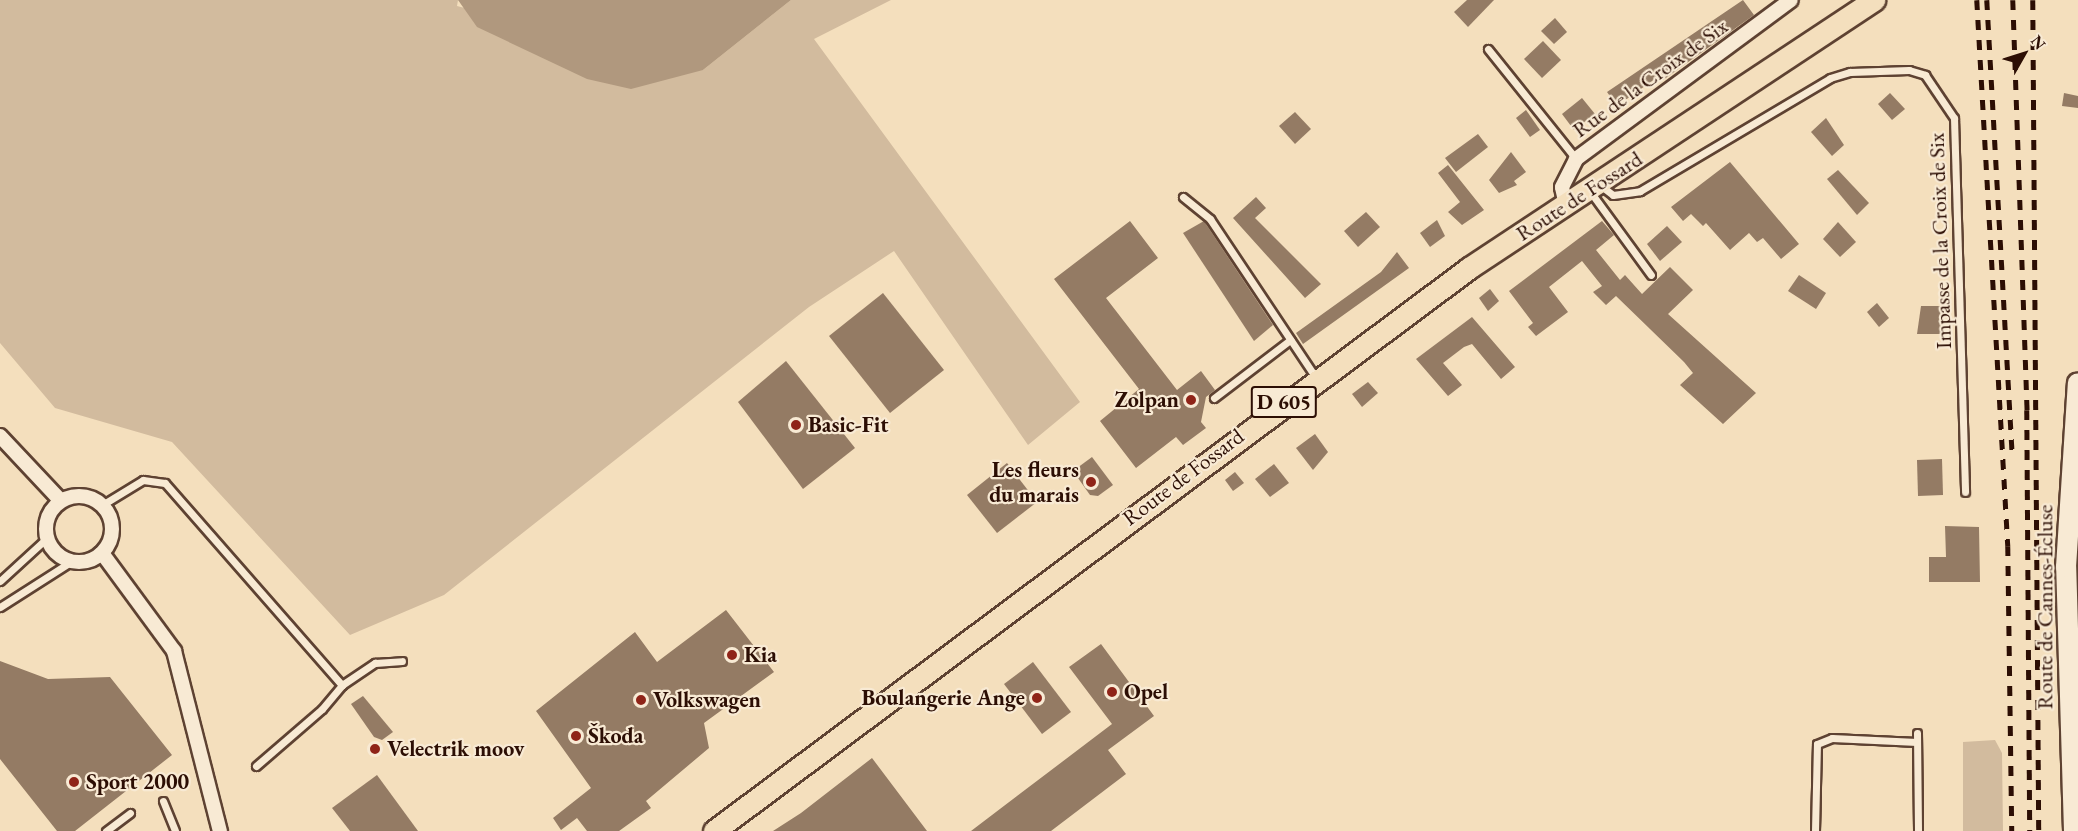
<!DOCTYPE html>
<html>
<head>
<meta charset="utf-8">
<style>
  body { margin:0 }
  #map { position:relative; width:2078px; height:831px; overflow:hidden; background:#f4dfbd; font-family:"EB Garamond",serif }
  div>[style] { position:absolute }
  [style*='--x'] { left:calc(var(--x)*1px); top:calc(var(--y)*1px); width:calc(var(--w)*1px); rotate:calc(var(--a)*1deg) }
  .green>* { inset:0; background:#d2bb9e }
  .water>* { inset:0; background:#b0987e }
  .building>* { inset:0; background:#947b64 }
  .roads { filter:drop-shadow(2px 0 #5e4232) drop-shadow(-2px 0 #5e4232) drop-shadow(0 2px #5e4232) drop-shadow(0 -2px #5e4232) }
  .lane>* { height:7px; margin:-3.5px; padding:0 3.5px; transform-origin:3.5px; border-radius:3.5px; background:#f8ead4 }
  .street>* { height:14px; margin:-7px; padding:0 7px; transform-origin:7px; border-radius:7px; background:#f8ead4 }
  .street>.ring { margin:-7px; padding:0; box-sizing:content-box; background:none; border:14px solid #f8ead4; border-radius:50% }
  .secondary>* { height:20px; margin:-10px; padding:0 10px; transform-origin:10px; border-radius:10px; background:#f8ead4 }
  .primary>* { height:21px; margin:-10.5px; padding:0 10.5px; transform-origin:10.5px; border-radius:10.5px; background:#f4dfbd }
  .rail>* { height:4.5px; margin-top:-2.25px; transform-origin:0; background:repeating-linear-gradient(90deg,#2c0e04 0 10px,transparent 0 20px) }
  .dots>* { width:16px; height:16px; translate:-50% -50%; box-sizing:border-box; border:3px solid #f8ead4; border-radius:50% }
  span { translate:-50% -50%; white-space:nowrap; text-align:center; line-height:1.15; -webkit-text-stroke:4.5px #f8ead4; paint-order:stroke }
  .shield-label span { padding:2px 4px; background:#f8ead4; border:2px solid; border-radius:4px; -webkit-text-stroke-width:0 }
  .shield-label { font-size:21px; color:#2c0e04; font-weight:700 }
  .street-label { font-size:22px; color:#2c0e04 }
  .poi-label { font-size:22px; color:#2c0e04; font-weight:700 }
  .right { translate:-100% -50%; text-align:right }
  .left { translate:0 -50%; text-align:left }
  .north { position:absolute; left:1994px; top:24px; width:60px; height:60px; -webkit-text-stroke:4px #f8ead4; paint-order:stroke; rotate:51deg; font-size:16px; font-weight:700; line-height:24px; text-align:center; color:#2c0e04 }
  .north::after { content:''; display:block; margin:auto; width:21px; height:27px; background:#2c0e04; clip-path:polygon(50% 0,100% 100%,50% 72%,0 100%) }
</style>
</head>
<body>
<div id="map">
  <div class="green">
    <div style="clip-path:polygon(0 0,458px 0,457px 6px,703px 70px,791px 0,891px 0,814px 39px,1080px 402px,1028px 445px,894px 251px,809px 307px,444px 595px,350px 635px,172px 442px,55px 408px,0 343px)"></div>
    <div style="clip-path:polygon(1995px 740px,2002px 753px,2003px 831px,1963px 831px,1963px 742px)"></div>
  </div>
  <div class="water">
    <div style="clip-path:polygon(458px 0,791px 0,703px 70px,631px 89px,587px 79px,477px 27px)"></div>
  </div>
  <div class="building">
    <div style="clip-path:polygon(1467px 0,1494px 0,1468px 27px,1454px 12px)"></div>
    <div style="clip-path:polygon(1743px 0,1754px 15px,1663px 80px,1659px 76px,1617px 106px,1607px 92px)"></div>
    <div style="clip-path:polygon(1555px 18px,1567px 32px,1554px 44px,1541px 31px)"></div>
    <div style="clip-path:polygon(1543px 41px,1561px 60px,1542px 78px,1524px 59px)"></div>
    <div style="clip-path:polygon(1890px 93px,1905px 109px,1892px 120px,1878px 104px)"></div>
    <div style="clip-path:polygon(2064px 93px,2078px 96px,2078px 108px,2062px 106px)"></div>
    <div style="clip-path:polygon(1582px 98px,1595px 114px,1574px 130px,1562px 114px)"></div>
    <div style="clip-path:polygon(1526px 110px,1540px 130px,1530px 137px,1516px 118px)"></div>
    <div style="clip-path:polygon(1295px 112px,1311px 129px,1295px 144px,1279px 126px)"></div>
    <div style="clip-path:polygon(1826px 118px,1844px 145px,1832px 156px,1811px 132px)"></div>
    <div style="clip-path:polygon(1478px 134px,1488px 147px,1456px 172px,1445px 158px)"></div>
    <div style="clip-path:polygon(1511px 152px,1526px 172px,1514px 181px,1517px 185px,1499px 193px,1489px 180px)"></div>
    <div style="clip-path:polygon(1730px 162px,1799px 244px,1781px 259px,1763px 238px,1757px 242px,1749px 233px,1730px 250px,1706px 223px,1703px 226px,1691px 214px,1683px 221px,1671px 207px)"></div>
    <div style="clip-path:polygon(1448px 165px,1484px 210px,1462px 225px,1448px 212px,1460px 202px,1438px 173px)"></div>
    <div style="clip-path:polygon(1838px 170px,1869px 203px,1857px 215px,1827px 179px)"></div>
    <div style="clip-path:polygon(1256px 197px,1266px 208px,1255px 218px,1321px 284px,1305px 298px,1233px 218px)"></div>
    <div style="clip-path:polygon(1366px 212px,1380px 227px,1358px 247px,1344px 231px)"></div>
    <div style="clip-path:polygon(1437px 220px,1445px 236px,1430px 247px,1420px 233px)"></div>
    <div style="clip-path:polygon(1130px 221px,1158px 258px,1106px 298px,1177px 390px,1201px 371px,1215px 390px,1206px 397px,1201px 422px,1206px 428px,1183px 445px,1176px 437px,1136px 468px,1100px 421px,1139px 389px,1054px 279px)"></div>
    <div style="clip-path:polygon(1204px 221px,1273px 325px,1254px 341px,1183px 233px)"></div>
    <div style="clip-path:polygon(1602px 221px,1614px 235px,1596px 250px,1620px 280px,1625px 275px,1642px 294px,1670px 267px,1693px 290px,1668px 314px,1756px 393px,1723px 424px,1680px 385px,1693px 373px,1684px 362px,1616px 296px,1606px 305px,1593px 292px,1602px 286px,1582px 261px,1549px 287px,1568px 312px,1536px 336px,1528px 327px,1533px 323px,1509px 291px)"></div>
    <div style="clip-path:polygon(1838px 222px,1856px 242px,1840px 257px,1823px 239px)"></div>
    <div style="clip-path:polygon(1667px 226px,1682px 242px,1660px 261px,1647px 244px)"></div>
    <div style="clip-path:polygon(1397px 252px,1409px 268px,1303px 344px,1296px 333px,1381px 272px)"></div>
    <div style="clip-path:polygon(1799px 275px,1826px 293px,1816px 309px,1788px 291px)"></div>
    <div style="clip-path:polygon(1490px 289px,1499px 301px,1488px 311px,1479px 298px)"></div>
    <div style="clip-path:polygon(883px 293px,944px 370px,890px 413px,829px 336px)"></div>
    <div style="clip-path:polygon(1877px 303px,1889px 318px,1879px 327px,1867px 312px)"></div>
    <div style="clip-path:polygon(1921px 306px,1941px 306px,1941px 334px,1917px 334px)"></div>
    <div style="clip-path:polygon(1472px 317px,1515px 367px,1501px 379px,1472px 344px,1464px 347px,1443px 363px,1462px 385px,1448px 396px,1416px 359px)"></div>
    <div style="clip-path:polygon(786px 361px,855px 448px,803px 489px,738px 402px)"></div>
    <div style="clip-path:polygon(1368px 382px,1378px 393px,1362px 407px,1352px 394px)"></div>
    <div style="clip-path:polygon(1315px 434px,1328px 452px,1313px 470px,1296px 448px)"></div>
    <div style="clip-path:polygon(1092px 457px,1113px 485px,1098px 496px,1090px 495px,1073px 471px)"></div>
    <div style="clip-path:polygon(1942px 459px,1943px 495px,1918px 496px,1917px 460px)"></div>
    <div style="clip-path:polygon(1007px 463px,1037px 502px,997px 533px,967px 495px)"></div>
    <div style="clip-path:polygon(1274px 464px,1289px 483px,1270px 497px,1255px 479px)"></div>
    <div style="clip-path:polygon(1235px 472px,1244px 483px,1233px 491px,1225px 480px)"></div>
    <div style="clip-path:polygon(1945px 526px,1979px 527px,1980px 582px,1929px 582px,1929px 557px,1946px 557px)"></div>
    <div style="clip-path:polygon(726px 610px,774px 672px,704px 723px,709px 748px,646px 801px,651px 808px,619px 831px,587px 831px,577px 818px,561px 830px,553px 818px,591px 788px,536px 711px,635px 632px,657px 662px)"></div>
    <div style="clip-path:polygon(1101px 644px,1154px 716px,1108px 750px,1126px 774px,1051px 831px,971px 831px,1112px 724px,1069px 667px)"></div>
    <div style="clip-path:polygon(0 661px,48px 679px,110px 677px,172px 755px,75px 831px,57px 831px,0 759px)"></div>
    <div style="clip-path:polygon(1033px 662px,1071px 712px,1042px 734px,1004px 684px)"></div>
    <div style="clip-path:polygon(363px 696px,393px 732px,382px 740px,374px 737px,351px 704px)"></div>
    <div style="clip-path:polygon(872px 758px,927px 831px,773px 831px,801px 813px)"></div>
    <div style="clip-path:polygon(377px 775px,418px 831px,350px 831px,332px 808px)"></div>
  </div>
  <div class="roads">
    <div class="lane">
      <div style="--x:1488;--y:49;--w:141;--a:51.3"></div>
      <div style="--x:1600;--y:185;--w:16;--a:38"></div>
      <div style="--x:1613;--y:195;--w:27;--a:-8"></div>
      <div style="--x:1640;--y:191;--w:221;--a:-30.7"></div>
      <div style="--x:1830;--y:78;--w:21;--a:-17"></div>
      <div style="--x:1850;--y:72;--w:59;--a:-1.9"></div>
      <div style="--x:1909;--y:70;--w:17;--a:17"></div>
      <div style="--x:1925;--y:75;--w:52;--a:56"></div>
      <div style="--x:1954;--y:118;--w:374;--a:88.3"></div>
      <div style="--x:1589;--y:190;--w:105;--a:53.9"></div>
      <div style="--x:1183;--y:197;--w:35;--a:39"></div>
      <div style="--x:1210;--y:219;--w:191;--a:56.3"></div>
      <div style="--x:1214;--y:398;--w:96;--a:-37.3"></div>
      <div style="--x:102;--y:505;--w:48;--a:-31.4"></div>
      <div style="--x:143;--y:480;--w:22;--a:8"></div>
      <div style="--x:165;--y:483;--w:269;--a:48.8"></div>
      <div style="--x:342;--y:685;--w:40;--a:-34"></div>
      <div style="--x:375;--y:663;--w:27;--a:-4"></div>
      <div style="--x:0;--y:581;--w:64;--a:-42.5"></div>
      <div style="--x:0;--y:607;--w:85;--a:-32.6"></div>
      <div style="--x:1917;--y:733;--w:98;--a:89.4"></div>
      <div style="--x:256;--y:766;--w:87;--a:-40.8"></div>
      <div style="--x:322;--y:709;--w:31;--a:-50"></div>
      <div style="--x:163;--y:801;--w:32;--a:68"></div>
      <div style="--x:106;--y:831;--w:30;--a:-37"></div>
      <div style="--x:1815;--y:831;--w:87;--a:-88.7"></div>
      <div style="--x:1817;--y:744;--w:16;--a:-22"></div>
      <div style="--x:1832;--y:738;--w:85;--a:2.7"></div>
    </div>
    <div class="street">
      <div style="--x:1566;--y:205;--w:18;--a:-103"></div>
      <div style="--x:1562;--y:187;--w:31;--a:-63"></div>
      <div style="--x:1576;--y:159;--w:267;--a:-36.5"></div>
      <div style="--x:0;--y:436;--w:89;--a:46.8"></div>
      <div class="ring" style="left:46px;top:496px;width:52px;height:52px"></div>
      <div style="--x:102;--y:553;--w:122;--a:53.7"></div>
      <div style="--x:174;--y:651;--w:186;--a:75.7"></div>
    </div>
    <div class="secondary">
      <div style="--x:2074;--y:831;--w:264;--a:-91.7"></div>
      <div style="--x:2066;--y:567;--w:184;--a:-86.3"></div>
    </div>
    <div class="primary">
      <div style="--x:714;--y:831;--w:942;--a:-36.71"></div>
      <div style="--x:1469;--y:268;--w:486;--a:-33.5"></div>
    </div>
  </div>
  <div class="rail">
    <div style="--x:1977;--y:0;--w:547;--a:86.75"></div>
    <div style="--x:2008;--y:546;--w:285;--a:89.2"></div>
    <div style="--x:1987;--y:0;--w:453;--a:86.8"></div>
    <div style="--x:2013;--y:0;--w:410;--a:88"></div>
    <div style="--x:2027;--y:410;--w:421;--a:89.6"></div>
    <div style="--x:2033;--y:0;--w:831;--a:89.59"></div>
  </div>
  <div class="dots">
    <div style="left:1191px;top:400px;background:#8f2418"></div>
    <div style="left:796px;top:425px;background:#8f2418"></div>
    <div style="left:1091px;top:482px;background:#8f2418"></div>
    <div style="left:732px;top:655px;background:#8f2418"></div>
    <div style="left:1112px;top:692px;background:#8f2418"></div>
    <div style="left:1037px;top:698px;background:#8f2418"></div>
    <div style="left:641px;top:700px;background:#8f2418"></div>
    <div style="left:576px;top:736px;background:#8f2418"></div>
    <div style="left:375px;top:749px;background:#8f2418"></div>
    <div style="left:74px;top:782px;background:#8f2418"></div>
  </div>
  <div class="shield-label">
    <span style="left:1284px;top:402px">D 605</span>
  </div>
  <div class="street-label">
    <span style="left:1650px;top:78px;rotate:-36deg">Rue de la Croix de Six</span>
    <span style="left:1579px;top:196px;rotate:-33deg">Route de Fossard</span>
    <span style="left:1940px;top:241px;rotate:-92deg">Impasse de la Croix de Six</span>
    <span style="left:1183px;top:477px;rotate:-37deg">Route de Fossard</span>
    <span style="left:2045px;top:607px;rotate:-90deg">Route de Cannes-Écluse</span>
  </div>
  <div class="poi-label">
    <span class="right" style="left:1179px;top:400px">Zolpan</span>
    <span class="left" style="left:808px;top:425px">Basic-Fit</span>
    <span class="right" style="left:1079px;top:482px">Les fleurs<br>du marais</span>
    <span class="left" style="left:744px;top:655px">Kia</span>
    <span class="left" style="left:1124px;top:692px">Opel</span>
    <span class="right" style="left:1025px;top:698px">Boulangerie Ange</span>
    <span class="left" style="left:653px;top:700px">Volkswagen</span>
    <span class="left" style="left:588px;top:736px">Škoda</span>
    <span class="left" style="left:387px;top:749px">Velectrik moov</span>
    <span class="left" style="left:86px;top:782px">Sport 2000</span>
  </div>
  <div class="north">N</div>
</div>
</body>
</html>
